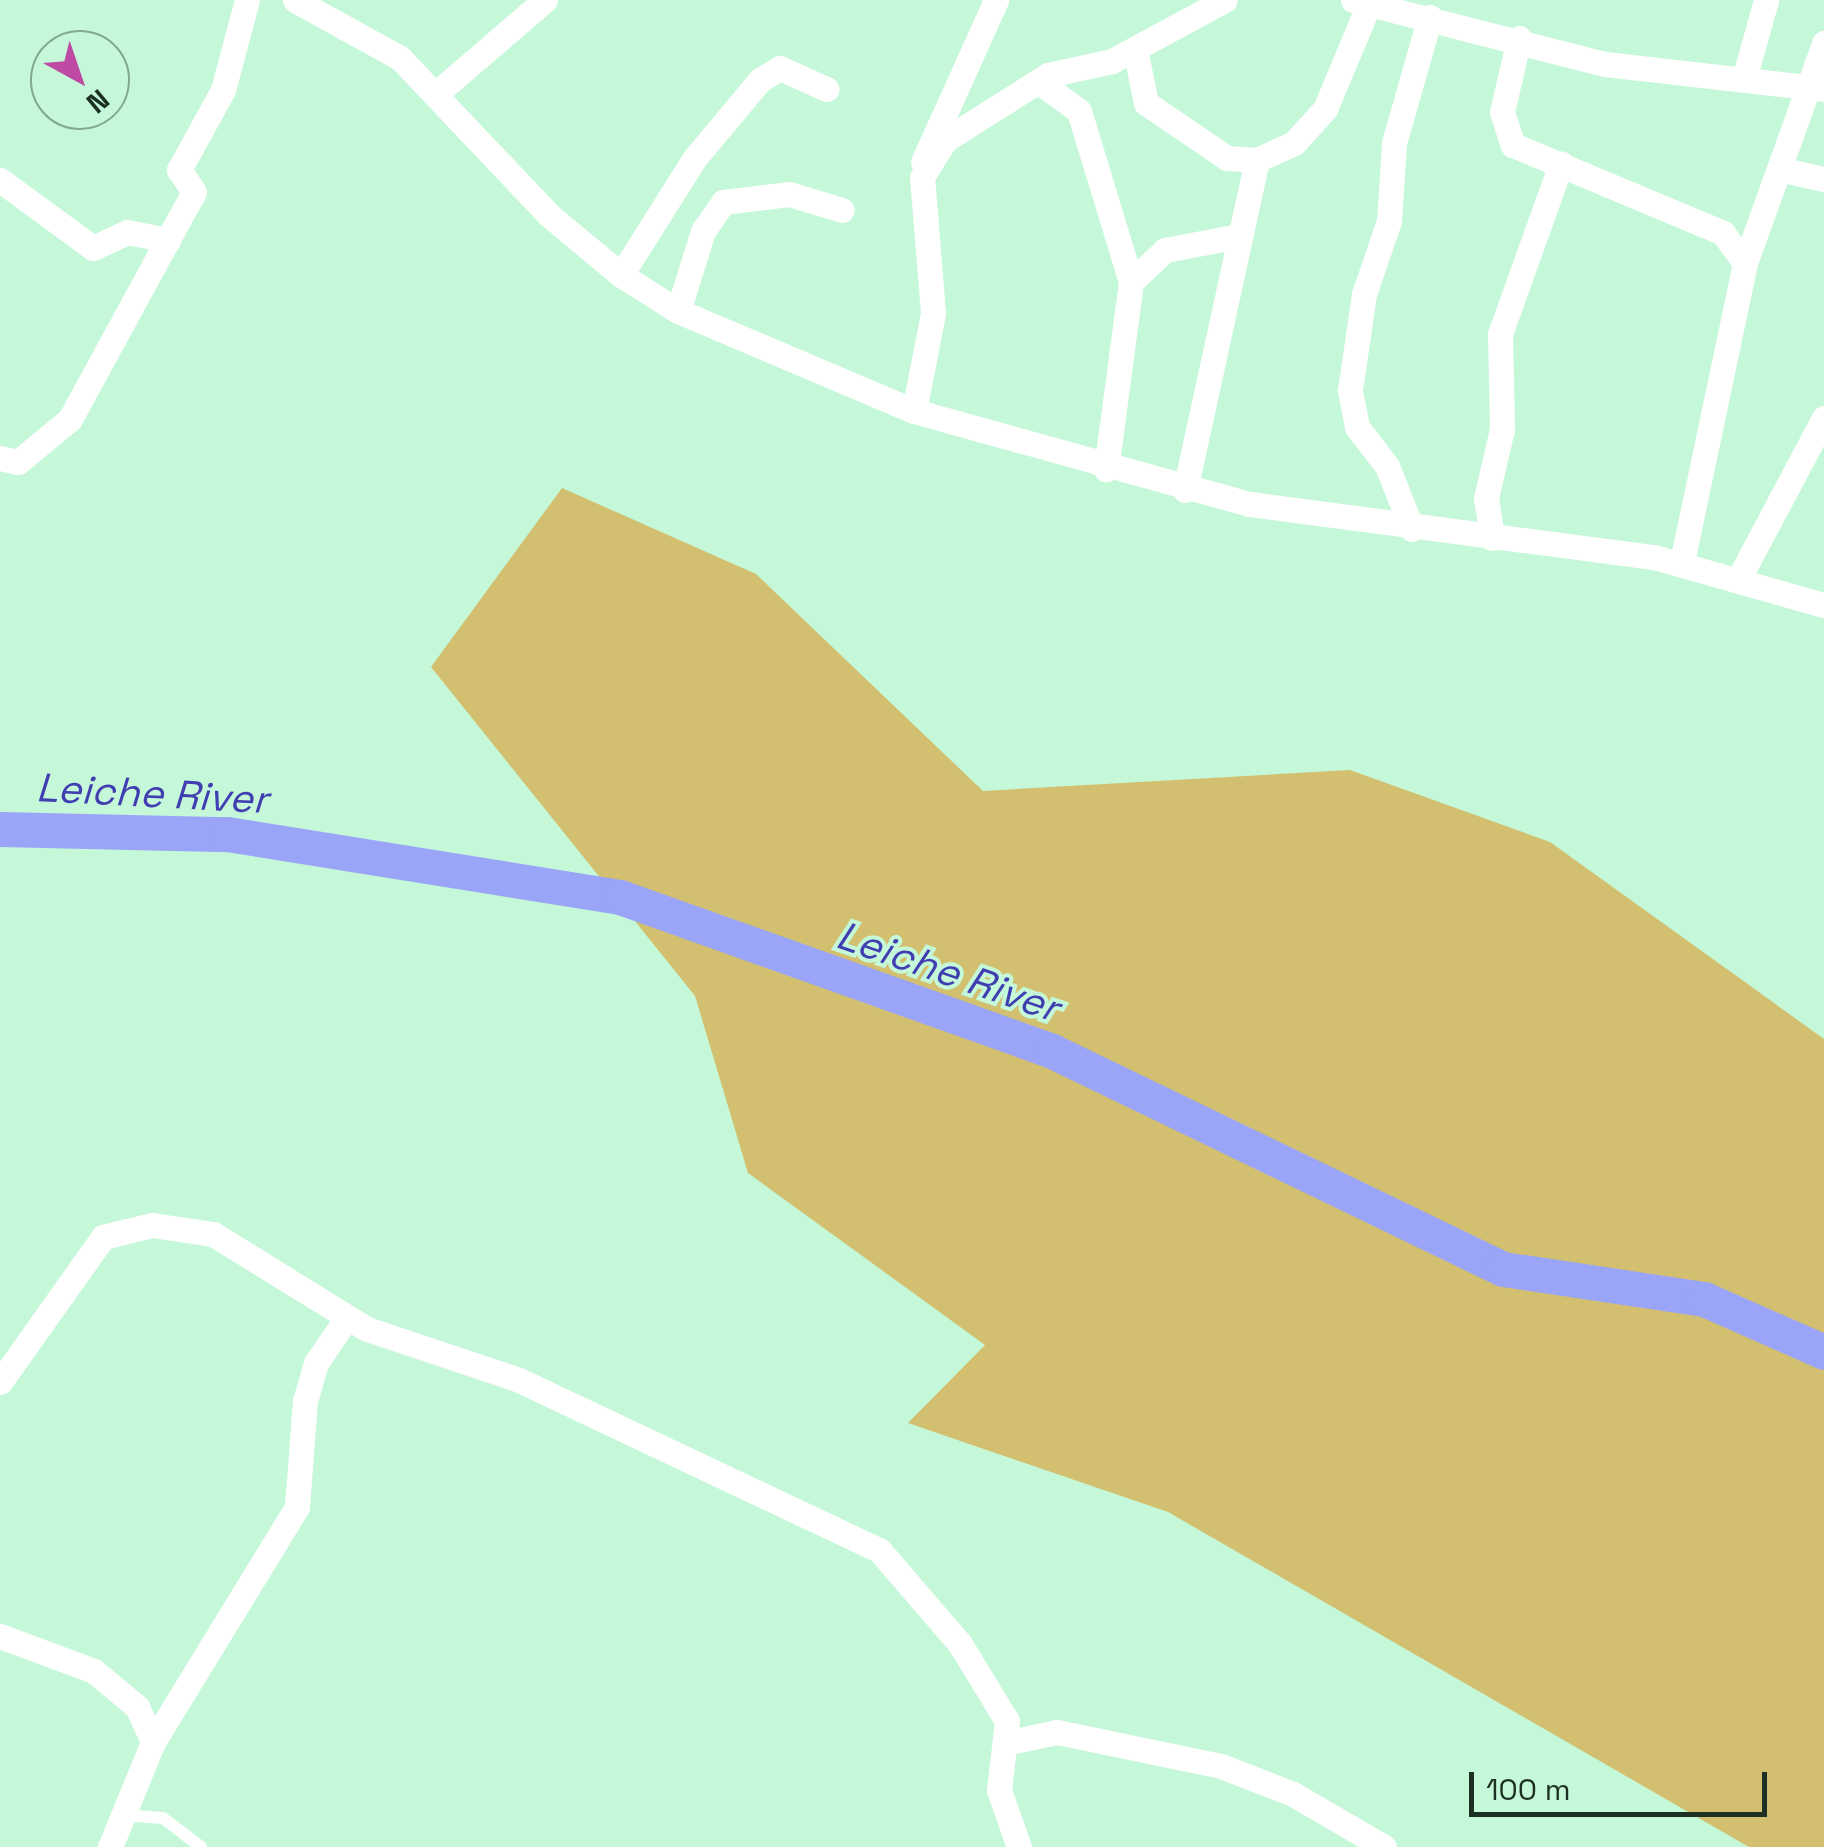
<!DOCTYPE html>
<html>
<head>
<meta charset="utf-8">
<style>
  body { margin:0 }
  #map { position:relative; width:1824px; height:1847px; overflow:hidden; background:#c5f8d8; font-family:"Space Grotesk",sans-serif }
  div>[style] { position:absolute }
  [style*='--x'] { left:calc(var(--x)*1px); top:calc(var(--y)*1px); width:calc(var(--w)*1px); rotate:calc(var(--a)*1deg) }
  .green>* { inset:0; background:#d2c070 }
  .river>* { height:35px; margin:-17.5px; padding:0 17.5px; transform-origin:17.5px; border-radius:17.5px; background:#9aa5f7 }
  .lane>* { height:12px; margin:-6px; padding:0 6px; transform-origin:6px; border-radius:6px; background:#fff }
  .street>* { height:25px; margin:-12.5px; padding:0 12.5px; transform-origin:12.5px; border-radius:12.5px; background:#fff }
  span { translate:-50% -50%; white-space:nowrap; text-align:center; line-height:1.15; -webkit-text-stroke:8px #c5f8d8; paint-order:stroke }
  .water-label { font-size:40px; color:#403eb1; font-style:italic }
  .north { position:absolute; left:30px; top:30px; width:100px; height:100px; box-sizing:border-box; background:#c5f8d8; border:2px solid #81a890; border-radius:50%; rotate:140deg; font-size:28px; font-weight:700; line-height:40px; text-align:center; color:#1c3024 }
  .north::after { content:''; display:block; margin:auto; width:35px; height:45px; background:#be4aa4; clip-path:polygon(50% 0,100% 100%,50% 72%,0 100%) }
  .scale { position:absolute; left:1469px; top:1772px; width:298px; height:45px; box-sizing:border-box; border:5px solid #1c3024; border-top:0; padding-left:12px; font-size:30px; line-height:35px; white-space:nowrap; color:#1c3024; -webkit-text-stroke:8px #c5f8d8; paint-order:stroke }
</style>
</head>
<body>
<div id="map">
  <div class="green">
    <div style="clip-path:polygon(562px 488px,756px 574px,983px 791px,1350px 770px,1550px 842px,1824px 1039px,1824px 1847px,1749px 1847px,1168px 1512px,908px 1423px,985px 1345px,748px 1173px,695px 996px,431px 667px)"></div>
  </div>
  <div class="river">
    <div style="--x:0;--y:829;--w:227;--a:1.3"></div>
    <div style="--x:227;--y:834;--w:398;--a:9.1"></div>
    <div style="--x:620;--y:897;--w:459;--a:19.6"></div>
    <div style="--x:1052;--y:1051;--w:501;--a:25.8"></div>
    <div style="--x:1503;--y:1269;--w:203;--a:8.5"></div>
    <div style="--x:1704;--y:1299;--w:131;--a:23.8"></div>
  </div>
  <div class="lane">
    <div style="--x:123;--y:1815;--w:40;--a:4.3"></div>
    <div style="--x:163;--y:1818;--w:48;--a:37.3"></div>
  </div>
  <div class="street">
    <div style="--x:295;--y:0;--w:120;--a:28.9"></div>
    <div style="--x:400;--y:58;--w:216;--a:46.5"></div>
    <div style="--x:549;--y:215;--w:94;--a:39.8"></div>
    <div style="--x:621;--y:275;--w:67;--a:32.3"></div>
    <div style="--x:678;--y:311;--w:256;--a:23"></div>
    <div style="--x:914;--y:411;--w:349;--a:15.5"></div>
    <div style="--x:1250;--y:504;--w:407;--a:7.5"></div>
    <div style="--x:1654;--y:557;--w:177;--a:15.8"></div>
    <div style="--x:1353;--y:0;--w:260;--a:14.3"></div>
    <div style="--x:1605;--y:64;--w:220;--a:6.5"></div>
    <div style="--x:1519;--y:38;--w:76;--a:102.9"></div>
    <div style="--x:1502;--y:112;--w:35;--a:72"></div>
    <div style="--x:1513;--y:145;--w:228;--a:22.7"></div>
    <div style="--x:1723;--y:233;--w:37;--a:54"></div>
    <div style="--x:1745;--y:263;--w:307;--a:101.9"></div>
    <div style="--x:1135;--y:49;--w:55;--a:78.5"></div>
    <div style="--x:1146;--y:103;--w:98;--a:34.2"></div>
    <div style="--x:1227;--y:158;--w:30;--a:4"></div>
    <div style="--x:1257;--y:160;--w:41;--a:-24.7"></div>
    <div style="--x:1294;--y:143;--w:46;--a:-47.6"></div>
    <div style="--x:1325;--y:109;--w:114;--a:-67.3"></div>
    <div style="--x:1744;--y:79;--w:82;--a:-74.4"></div>
    <div style="--x:1039;--y:82;--w:49;--a:35.9"></div>
    <div style="--x:1079;--y:111;--w:179;--a:73.1"></div>
    <div style="--x:1131;--y:282;--w:189;--a:97.6"></div>
    <div style="--x:438;--y:92;--w:141;--a:-40.7"></div>
    <div style="--x:923;--y:162;--w:178;--a:-65.7"></div>
    <div style="--x:1783;--y:170;--w:42;--a:12.4"></div>
    <div style="--x:0;--y:180;--w:115;--a:36.2"></div>
    <div style="--x:93;--y:248;--w:38;--a:-25"></div>
    <div style="--x:127;--y:232;--w:42;--a:11"></div>
    <div style="--x:1745;--y:263;--w:234;--a:-70.2"></div>
    <div style="--x:621;--y:275;--w:137;--a:-57.8"></div>
    <div style="--x:694;--y:159;--w:103;--a:-50.1"></div>
    <div style="--x:760;--y:80;--w:23;--a:-31"></div>
    <div style="--x:780;--y:68;--w:51;--a:24.5"></div>
    <div style="--x:1131;--y:282;--w:47;--a:-43.3"></div>
    <div style="--x:1165;--y:250;--w:75;--a:-10.7"></div>
    <div style="--x:678;--y:311;--w:84;--a:-72.6"></div>
    <div style="--x:703;--y:231;--w:35;--a:-55"></div>
    <div style="--x:723;--y:202;--w:66;--a:-6.9"></div>
    <div style="--x:789;--y:194;--w:55;--a:16.8"></div>
    <div style="--x:914;--y:411;--w:100;--a:-79"></div>
    <div style="--x:933;--y:313;--w:136;--a:-94.6"></div>
    <div style="--x:922;--y:177;--w:44;--a:-58.1"></div>
    <div style="--x:945;--y:140;--w:122;--a:-32.3"></div>
    <div style="--x:1048;--y:75;--w:66;--a:-12.3"></div>
    <div style="--x:1112;--y:61;--w:128;--a:-28.4"></div>
    <div style="--x:0;--y:458;--w:18;--a:13"></div>
    <div style="--x:18;--y:462;--w:67;--a:-39.6"></div>
    <div style="--x:70;--y:419;--w:226;--a:-61.4"></div>
    <div style="--x:178;--y:221;--w:33;--a:-61"></div>
    <div style="--x:194;--y:192;--w:27;--a:-124"></div>
    <div style="--x:179;--y:170;--w:91;--a:-61.2"></div>
    <div style="--x:223;--y:90;--w:93;--a:-75.1"></div>
    <div style="--x:1185;--y:490;--w:338;--a:-77.7"></div>
    <div style="--x:1412;--y:529;--w:68;--a:-111.6"></div>
    <div style="--x:1387;--y:466;--w:49;--a:-127.6"></div>
    <div style="--x:1357;--y:427;--w:38;--a:-101"></div>
    <div style="--x:1350;--y:390;--w:97;--a:-81.7"></div>
    <div style="--x:1364;--y:294;--w:77;--a:-71.1"></div>
    <div style="--x:1389;--y:221;--w:78;--a:-86.3"></div>
    <div style="--x:1394;--y:143;--w:131;--a:-74.1"></div>
    <div style="--x:1492;--y:538;--w:40;--a:-98.5"></div>
    <div style="--x:1486;--y:498;--w:71;--a:-76.9"></div>
    <div style="--x:1502;--y:429;--w:95;--a:-91.2"></div>
    <div style="--x:1500;--y:334;--w:181;--a:-70.3"></div>
    <div style="--x:1740;--y:576;--w:179;--a:-62"></div>
    <div style="--x:0;--y:1382;--w:178;--a:-54.6"></div>
    <div style="--x:103;--y:1237;--w:50;--a:-13.8"></div>
    <div style="--x:152;--y:1225;--w:62;--a:8.4"></div>
    <div style="--x:213;--y:1234;--w:181;--a:31.7"></div>
    <div style="--x:367;--y:1329;--w:160;--a:18.5"></div>
    <div style="--x:519;--y:1380;--w:399;--a:25.3"></div>
    <div style="--x:880;--y:1551;--w:123;--a:49.3"></div>
    <div style="--x:960;--y:1644;--w:90;--a:58.6"></div>
    <div style="--x:1007;--y:1721;--w:69;--a:96.6"></div>
    <div style="--x:999;--y:1790;--w:60;--a:70.7"></div>
    <div style="--x:0;--y:1636;--w:100;--a:20.4"></div>
    <div style="--x:94;--y:1671;--w:56;--a:39.9"></div>
    <div style="--x:137;--y:1707;--w:38;--a:65"></div>
    <div style="--x:1010;--y:1742;--w:48;--a:-12"></div>
    <div style="--x:1057;--y:1732;--w:167;--a:11.7"></div>
    <div style="--x:1221;--y:1766;--w:77;--a:21.3"></div>
    <div style="--x:1293;--y:1794;--w:105;--a:30.2"></div>
    <div style="--x:110;--y:1847;--w:113;--a:-67.7"></div>
    <div style="--x:153;--y:1742;--w:276;--a:-58.5"></div>
    <div style="--x:297;--y:1507;--w:106;--a:-85.7"></div>
    <div style="--x:305;--y:1401;--w:40;--a:-74"></div>
    <div style="--x:316;--y:1363;--w:53;--a:-55.7"></div>
  </div>
  <div class="water-label">
    <span style="left:152px;top:794px;rotate:3deg">Leiche River</span>
    <span style="left:948px;top:972px;rotate:19deg">Leiche River</span>
  </div>
  <div class="north">N</div>
  <div class="scale">100 m</div>
</div>
</body>
</html>
